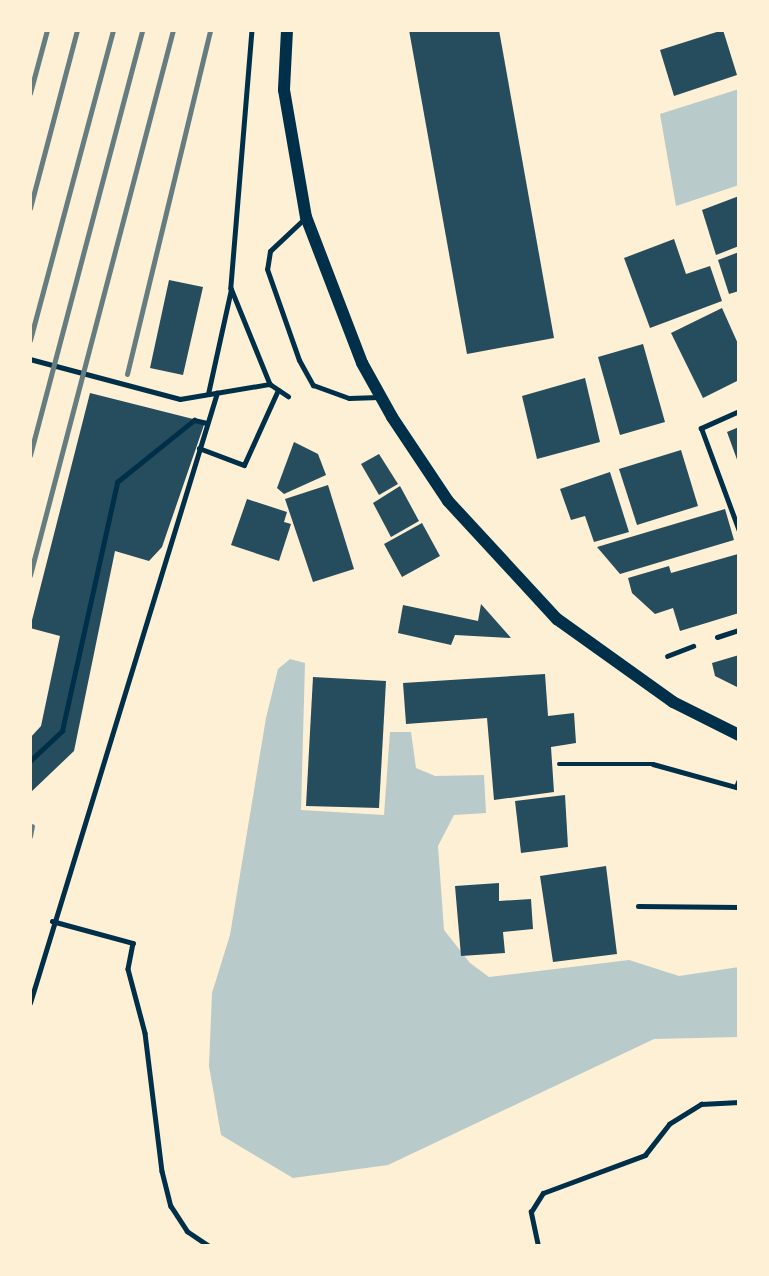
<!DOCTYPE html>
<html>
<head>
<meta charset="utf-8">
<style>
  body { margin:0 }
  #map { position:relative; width:769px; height:1276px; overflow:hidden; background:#fdf0d5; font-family:"Fira Sans",sans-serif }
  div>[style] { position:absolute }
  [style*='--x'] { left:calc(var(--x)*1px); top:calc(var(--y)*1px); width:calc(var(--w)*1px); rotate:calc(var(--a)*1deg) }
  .green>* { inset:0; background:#b9caca }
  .building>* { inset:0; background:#264d5e }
  .path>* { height:4.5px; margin:-2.25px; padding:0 2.25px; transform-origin:2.25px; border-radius:2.25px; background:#003049 }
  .service>* { height:5px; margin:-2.5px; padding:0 2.5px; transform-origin:2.5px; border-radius:2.5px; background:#003049 }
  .tertiary>* { height:12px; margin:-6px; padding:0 6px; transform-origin:6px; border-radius:6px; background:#003049 }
  .rail>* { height:5px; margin:-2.5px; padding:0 2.5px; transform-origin:2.5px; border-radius:2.5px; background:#657d81 }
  span { translate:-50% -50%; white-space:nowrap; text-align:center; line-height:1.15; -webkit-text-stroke:5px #fdf0d5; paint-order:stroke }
  .frame { position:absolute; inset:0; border:32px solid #fdf0d5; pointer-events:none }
</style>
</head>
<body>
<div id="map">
  <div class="green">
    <div style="clip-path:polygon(739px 89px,739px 185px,676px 206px,660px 114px)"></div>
    <div style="clip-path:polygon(290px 659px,305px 663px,301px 810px,384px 815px,390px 732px,411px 732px,416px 768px,435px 776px,484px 775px,486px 813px,454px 815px,438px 846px,444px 930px,470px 963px,489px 977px,629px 960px,679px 976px,739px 967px,739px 1037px,654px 1039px,388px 1165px,293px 1178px,221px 1135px,209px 1066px,212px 993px,230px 935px,266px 718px,278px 669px)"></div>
  </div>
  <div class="building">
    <div style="clip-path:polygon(409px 30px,499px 30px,554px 338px,467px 354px)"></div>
    <div style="clip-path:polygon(723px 30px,737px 75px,674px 96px,660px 50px)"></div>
    <div style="clip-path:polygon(739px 196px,739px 246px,716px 255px,702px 210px)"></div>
    <div style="clip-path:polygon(674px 239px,686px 274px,710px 266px,722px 301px,650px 328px,624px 258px)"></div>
    <div style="clip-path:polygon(739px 252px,739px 291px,729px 294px,718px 260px)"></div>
    <div style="clip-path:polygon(169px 280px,203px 287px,183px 375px,150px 368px)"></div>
    <div style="clip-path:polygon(722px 308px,739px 346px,739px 380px,703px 398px,671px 333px)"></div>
    <div style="clip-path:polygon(643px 344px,665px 422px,620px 435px,598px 357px)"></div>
    <div style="clip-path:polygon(585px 378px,600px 442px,537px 459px,522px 396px)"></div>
    <div style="clip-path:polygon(90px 393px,205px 422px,162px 547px,149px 561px,115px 551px,74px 751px,30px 793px,30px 738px,41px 726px,60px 636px,30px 628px)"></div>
    <div style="clip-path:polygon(739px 427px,739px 465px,727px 432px)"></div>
    <div style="clip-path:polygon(294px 442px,318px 454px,326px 475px,284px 494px,277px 488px)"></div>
    <div style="clip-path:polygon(681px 450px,698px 506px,637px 525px,619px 469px)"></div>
    <div style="clip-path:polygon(379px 454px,398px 484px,379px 495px,361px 464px)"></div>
    <div style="clip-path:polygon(610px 472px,629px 532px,594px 542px,585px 516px,571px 520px,560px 489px)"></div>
    <div style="clip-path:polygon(328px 485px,354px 569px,313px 582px,285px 499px)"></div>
    <div style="clip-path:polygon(400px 486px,419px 521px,391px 537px,373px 503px)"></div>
    <div style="clip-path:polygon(247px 499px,287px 512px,284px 522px,291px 524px,279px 561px,231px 545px)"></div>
    <div style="clip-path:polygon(725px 509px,734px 540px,620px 574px,597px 547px)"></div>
    <div style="clip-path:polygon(422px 523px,440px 556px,402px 577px,384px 544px)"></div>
    <div style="clip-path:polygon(738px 554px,739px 613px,680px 631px,673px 608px,655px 614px,632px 593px,628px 578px,669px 566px,671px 573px)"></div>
    <div style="clip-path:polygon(481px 604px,511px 638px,455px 635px,451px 645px,398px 633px,403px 605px,478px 621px)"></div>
    <div style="clip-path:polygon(739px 655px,739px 688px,715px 676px,712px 663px)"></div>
    <div style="clip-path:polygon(545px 674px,548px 716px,574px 713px,576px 743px,551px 747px,554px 792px,494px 800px,487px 718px,406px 724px,403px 683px)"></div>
    <div style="clip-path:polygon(313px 677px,386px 681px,379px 808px,306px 806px)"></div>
    <div style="clip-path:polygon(565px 795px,568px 847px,521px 853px,515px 801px)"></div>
    <div style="clip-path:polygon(606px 866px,617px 954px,553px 962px,540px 876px)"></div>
    <div style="clip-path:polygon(499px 883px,499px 901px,531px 899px,533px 929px,503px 932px,505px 953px,461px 956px,455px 886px)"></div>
  </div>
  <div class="path">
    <div style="--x:252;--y:30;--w:259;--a:94.7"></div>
    <div style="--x:231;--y:288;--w:104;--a:67.9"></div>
    <div style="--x:270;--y:384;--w:22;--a:34"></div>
    <div style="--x:30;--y:359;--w:155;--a:14.9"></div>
    <div style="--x:180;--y:399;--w:91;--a:-9.5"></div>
    <div style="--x:208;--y:394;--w:107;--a:-77.6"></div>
    <div style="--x:199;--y:448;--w:48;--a:20.7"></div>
    <div style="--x:244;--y:465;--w:82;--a:-65.6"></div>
    <div style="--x:667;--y:656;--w:28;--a:-21"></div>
    <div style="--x:30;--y:761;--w:44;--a:-43.2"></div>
    <div style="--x:62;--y:731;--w:255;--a:-77.5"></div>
    <div style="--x:117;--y:482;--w:99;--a:-38.8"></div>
    <div style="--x:194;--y:420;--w:13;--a:13"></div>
    <div style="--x:559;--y:764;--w:94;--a:0"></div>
    <div style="--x:653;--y:764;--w:86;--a:15.5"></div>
    <div style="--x:736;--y:787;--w:8;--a:-67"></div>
    <div style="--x:638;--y:906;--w:101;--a:0.6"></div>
    <div style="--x:52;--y:921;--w:84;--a:15.2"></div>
    <div style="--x:133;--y:943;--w:26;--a:101"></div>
    <div style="--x:128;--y:969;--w:66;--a:75.1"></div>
    <div style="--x:145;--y:1033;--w:139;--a:83"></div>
    <div style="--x:162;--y:1171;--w:36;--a:76"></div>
    <div style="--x:171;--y:1206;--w:30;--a:57"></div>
    <div style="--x:187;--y:1231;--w:27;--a:34"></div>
    <div style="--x:30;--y:1003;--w:638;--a:-72.96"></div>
    <div style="--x:538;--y:1246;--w:35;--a:-102"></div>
    <div style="--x:531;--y:1212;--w:22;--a:-58"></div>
    <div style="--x:543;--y:1193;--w:109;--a:-20.4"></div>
    <div style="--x:645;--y:1155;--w:39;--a:-52"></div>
    <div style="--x:669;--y:1124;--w:38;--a:-32"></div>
    <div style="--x:701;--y:1104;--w:38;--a:-3"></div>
  </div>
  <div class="service">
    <div style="--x:305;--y:218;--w:48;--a:136.7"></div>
    <div style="--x:270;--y:251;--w:18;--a:99"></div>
    <div style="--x:267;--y:269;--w:96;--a:70.6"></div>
    <div style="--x:299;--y:360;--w:29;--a:61"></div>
    <div style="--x:313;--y:385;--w:38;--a:20"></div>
    <div style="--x:349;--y:398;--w:30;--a:-2"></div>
    <div style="--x:739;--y:411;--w:42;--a:155.9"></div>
    <div style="--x:701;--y:428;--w:110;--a:69.7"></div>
    <div style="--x:717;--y:637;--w:23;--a:-18"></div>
  </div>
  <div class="tertiary">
    <div style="--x:287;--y:30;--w:60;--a:92.9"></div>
    <div style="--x:284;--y:90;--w:129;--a:80.2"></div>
    <div style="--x:306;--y:217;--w:156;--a:69"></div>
    <div style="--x:362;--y:363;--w:62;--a:60.9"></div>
    <div style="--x:392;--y:417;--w:101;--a:56.3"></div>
    <div style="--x:448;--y:501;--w:161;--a:47.3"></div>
    <div style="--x:557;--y:619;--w:143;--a:35.6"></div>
    <div style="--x:673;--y:702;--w:74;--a:26.6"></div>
  </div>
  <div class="rail">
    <div style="--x:30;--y:93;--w:65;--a:-74.9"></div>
    <div style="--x:30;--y:208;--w:184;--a:-75.2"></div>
    <div style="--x:30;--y:340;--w:321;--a:-75"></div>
    <div style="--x:127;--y:374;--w:354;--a:-76.4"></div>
    <div style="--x:30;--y:455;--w:440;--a:-75.2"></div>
    <div style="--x:30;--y:575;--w:563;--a:-75.3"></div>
    <div style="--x:30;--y:836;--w:10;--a:-79"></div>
  </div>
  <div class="frame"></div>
</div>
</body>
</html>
